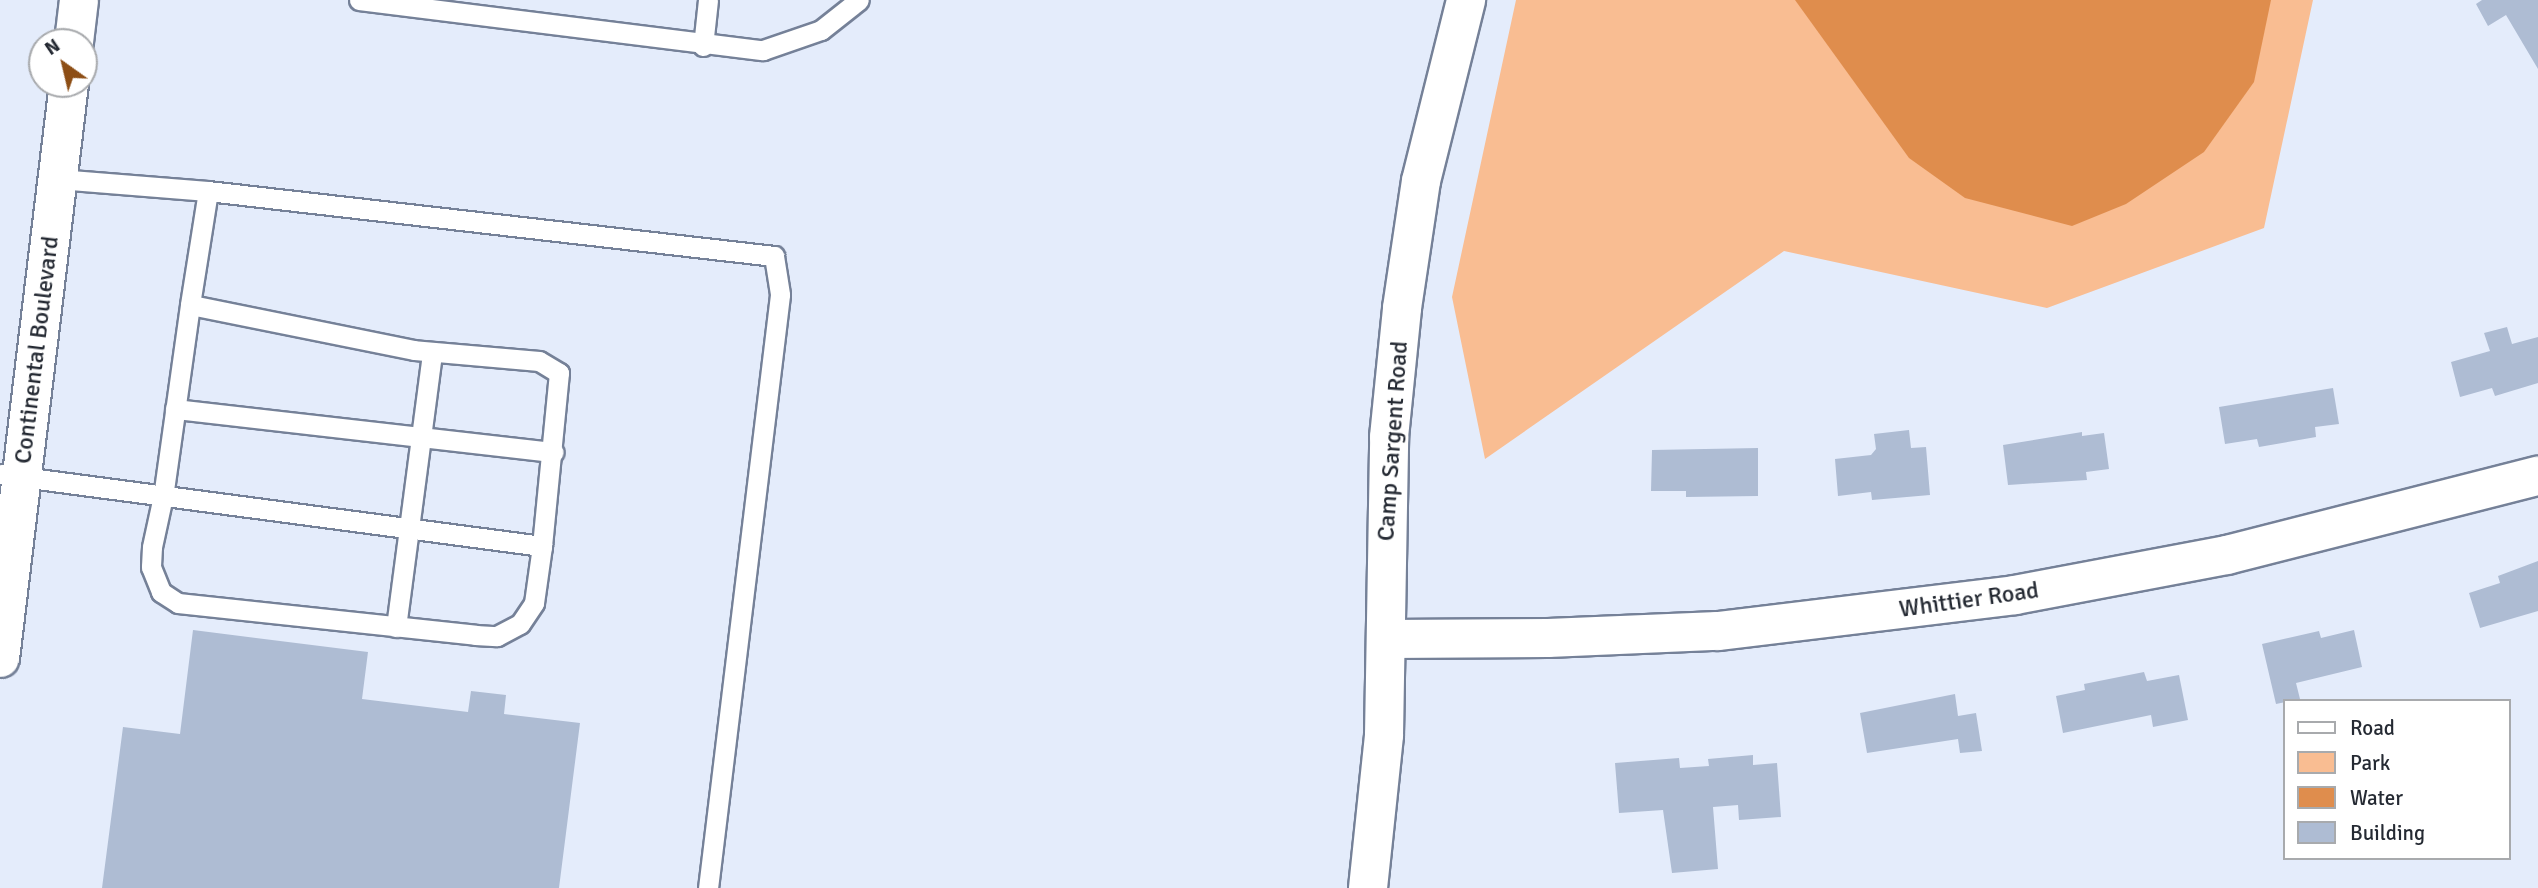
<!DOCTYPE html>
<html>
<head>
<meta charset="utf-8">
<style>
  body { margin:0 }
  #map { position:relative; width:2538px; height:888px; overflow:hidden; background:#e4ecfb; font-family:Signika,sans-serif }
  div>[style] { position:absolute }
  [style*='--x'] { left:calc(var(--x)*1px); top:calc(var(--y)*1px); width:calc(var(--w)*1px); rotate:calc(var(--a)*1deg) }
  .green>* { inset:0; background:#f9bd92 }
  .water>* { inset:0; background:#df8d4d }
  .building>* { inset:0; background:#aebcd3 }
  .roads { filter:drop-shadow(2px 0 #758198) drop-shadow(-2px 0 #758198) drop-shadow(0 2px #758198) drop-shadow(0 -2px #758198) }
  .lane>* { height:19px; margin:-9.5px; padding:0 9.5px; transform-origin:9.5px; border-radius:9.5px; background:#fff }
  .street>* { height:38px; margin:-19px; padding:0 19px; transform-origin:19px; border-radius:19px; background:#fff }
  .secondary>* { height:38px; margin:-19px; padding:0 19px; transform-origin:19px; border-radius:19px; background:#fff }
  span { translate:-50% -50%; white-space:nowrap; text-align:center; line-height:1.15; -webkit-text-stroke:5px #fff; paint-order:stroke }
  .street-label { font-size:24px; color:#252a33 }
  .legend { position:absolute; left:2283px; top:699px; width:228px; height:161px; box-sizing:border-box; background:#fff; border:2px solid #a8aaad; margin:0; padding:9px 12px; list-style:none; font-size:21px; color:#252a33 }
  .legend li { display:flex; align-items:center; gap:14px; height:35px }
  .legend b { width:35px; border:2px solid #a8aaad }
  .north { position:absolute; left:28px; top:28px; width:70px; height:70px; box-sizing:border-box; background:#fff; border:2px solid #a8aaad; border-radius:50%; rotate:326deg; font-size:19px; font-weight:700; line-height:28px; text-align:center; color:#252a33 }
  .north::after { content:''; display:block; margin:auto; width:24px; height:32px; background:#8d4e15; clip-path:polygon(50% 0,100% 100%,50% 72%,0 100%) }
</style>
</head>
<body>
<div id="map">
  <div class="green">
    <div style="clip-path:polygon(1516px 0,2313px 0,2264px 228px,2047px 308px,1784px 251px,1485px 459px,1452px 297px)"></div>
  </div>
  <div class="water">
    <div style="clip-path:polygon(1795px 0,2271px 0,2254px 82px,2204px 152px,2126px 204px,2072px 226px,1965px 198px,1909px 158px)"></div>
  </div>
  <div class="building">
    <div style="clip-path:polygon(2482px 0,2538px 0,2538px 69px,2506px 15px,2488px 26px,2476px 4px)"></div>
    <div style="clip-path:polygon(2507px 327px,2512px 344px,2538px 337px,2538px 383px,2495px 396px,2492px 388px,2460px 397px,2451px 362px,2490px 351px,2484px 333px)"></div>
    <div style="clip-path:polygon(2333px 388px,2339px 424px,2315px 427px,2316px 437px,2259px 447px,2257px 439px,2225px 444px,2219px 407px)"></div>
    <div style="clip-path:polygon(1909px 430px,1911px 448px,1926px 447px,1930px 495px,1872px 500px,1871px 492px,1838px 496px,1835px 459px,1871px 455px,1876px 449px,1874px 434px)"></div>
    <div style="clip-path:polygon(2082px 432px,2082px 436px,2104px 433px,2109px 469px,2086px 472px,2087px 480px,2008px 485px,2003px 445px)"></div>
    <div style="clip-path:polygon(1758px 448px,1758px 496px,1686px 497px,1686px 491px,1651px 491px,1652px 450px)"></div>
    <div style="clip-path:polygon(2538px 561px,2538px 611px,2480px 628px,2469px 593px,2500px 583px,2498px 576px)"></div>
    <div style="clip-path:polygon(193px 630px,368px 652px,362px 699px,468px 712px,471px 691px,506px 695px,504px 714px,580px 723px,559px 888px,102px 888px,123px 727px,180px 734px)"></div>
    <div style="clip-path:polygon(2354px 630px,2362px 667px,2296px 683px,2300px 699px,2276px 704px,2262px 644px,2319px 631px,2321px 638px)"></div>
    <div style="clip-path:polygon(2144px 672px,2147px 681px,2179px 675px,2188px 720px,2153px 727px,2151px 715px,2063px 733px,2056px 696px,2085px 690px,2084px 684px)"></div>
    <div style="clip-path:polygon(1955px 694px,1958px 716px,1976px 713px,1982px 751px,1960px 753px,1958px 739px,1867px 753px,1860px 713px)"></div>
    <div style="clip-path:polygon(1753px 755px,1753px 765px,1777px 763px,1781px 817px,1739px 820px,1738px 805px,1713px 807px,1718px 869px,1672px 873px,1663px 810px,1619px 813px,1615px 763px,1679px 758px,1680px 768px,1709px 766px,1708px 759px)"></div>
  </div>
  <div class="roads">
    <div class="lane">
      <div style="--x:359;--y:0;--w:407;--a:7.1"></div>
      <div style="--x:763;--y:50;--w:61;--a:-19"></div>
      <div style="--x:821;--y:30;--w:48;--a:-38.3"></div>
      <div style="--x:703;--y:46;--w:46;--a:-83.8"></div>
      <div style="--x:58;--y:179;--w:150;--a:4.6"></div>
      <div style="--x:208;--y:191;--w:115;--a:99"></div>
      <div style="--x:190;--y:305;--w:193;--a:98"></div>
      <div style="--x:163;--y:496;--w:52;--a:102.2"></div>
      <div style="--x:152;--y:547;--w:20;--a:93"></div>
      <div style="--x:151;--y:567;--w:27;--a:68"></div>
      <div style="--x:161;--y:592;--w:20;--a:33"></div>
      <div style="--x:178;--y:603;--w:299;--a:6.1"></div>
      <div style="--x:475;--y:635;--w:22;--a:3"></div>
      <div style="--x:497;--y:636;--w:26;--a:-28"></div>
      <div style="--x:520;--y:624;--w:25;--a:-56"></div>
      <div style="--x:534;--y:603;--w:58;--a:-82"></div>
      <div style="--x:542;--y:546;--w:174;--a:-84.4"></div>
      <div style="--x:559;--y:373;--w:23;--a:-149"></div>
      <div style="--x:539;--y:361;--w:125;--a:-175"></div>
      <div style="--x:414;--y:350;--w:228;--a:-168.6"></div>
      <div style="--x:208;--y:191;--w:570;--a:6.55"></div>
      <div style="--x:774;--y:256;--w:39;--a:81"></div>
      <div style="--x:780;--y:295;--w:597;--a:96.92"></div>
      <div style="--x:175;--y:409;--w:381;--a:6.5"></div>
      <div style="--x:0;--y:474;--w:547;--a:7.57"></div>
      <div style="--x:396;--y:627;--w:277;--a:-82.5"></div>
    </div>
    <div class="street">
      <div style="--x:1387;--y:639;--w:161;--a:-0.4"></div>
      <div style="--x:1548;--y:638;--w:170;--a:-2.4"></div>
      <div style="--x:1718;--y:631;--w:299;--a:-6.9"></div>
      <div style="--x:2015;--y:595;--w:216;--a:-10.7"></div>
      <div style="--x:2227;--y:555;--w:321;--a:-14.3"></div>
      <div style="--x:1368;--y:888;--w:154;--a:-84"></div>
      <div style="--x:1384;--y:735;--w:298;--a:-89"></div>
      <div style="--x:1389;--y:437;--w:130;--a:-84.2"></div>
      <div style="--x:1402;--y:308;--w:128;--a:-81.5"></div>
      <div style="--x:1421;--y:181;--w:187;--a:-76"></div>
    </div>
    <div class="secondary">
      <div style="--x:74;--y:42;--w:42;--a:-83.2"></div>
      <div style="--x:0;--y:658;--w:578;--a:-83.15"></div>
    </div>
  </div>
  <div class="street-label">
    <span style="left:37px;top:350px;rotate:-83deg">Continental Boulevard</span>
    <span style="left:1393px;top:441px;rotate:-86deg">Camp Sargent Road</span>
    <span style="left:1969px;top:600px;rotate:-8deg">Whittier Road</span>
  </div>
  <ul class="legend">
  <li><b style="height:9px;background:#fff"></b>Road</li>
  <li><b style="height:19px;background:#f9bd92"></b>Park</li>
  <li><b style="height:19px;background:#df8d4d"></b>Water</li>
  <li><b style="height:19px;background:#aebcd3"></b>Building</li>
  </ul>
  <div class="north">N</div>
</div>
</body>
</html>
